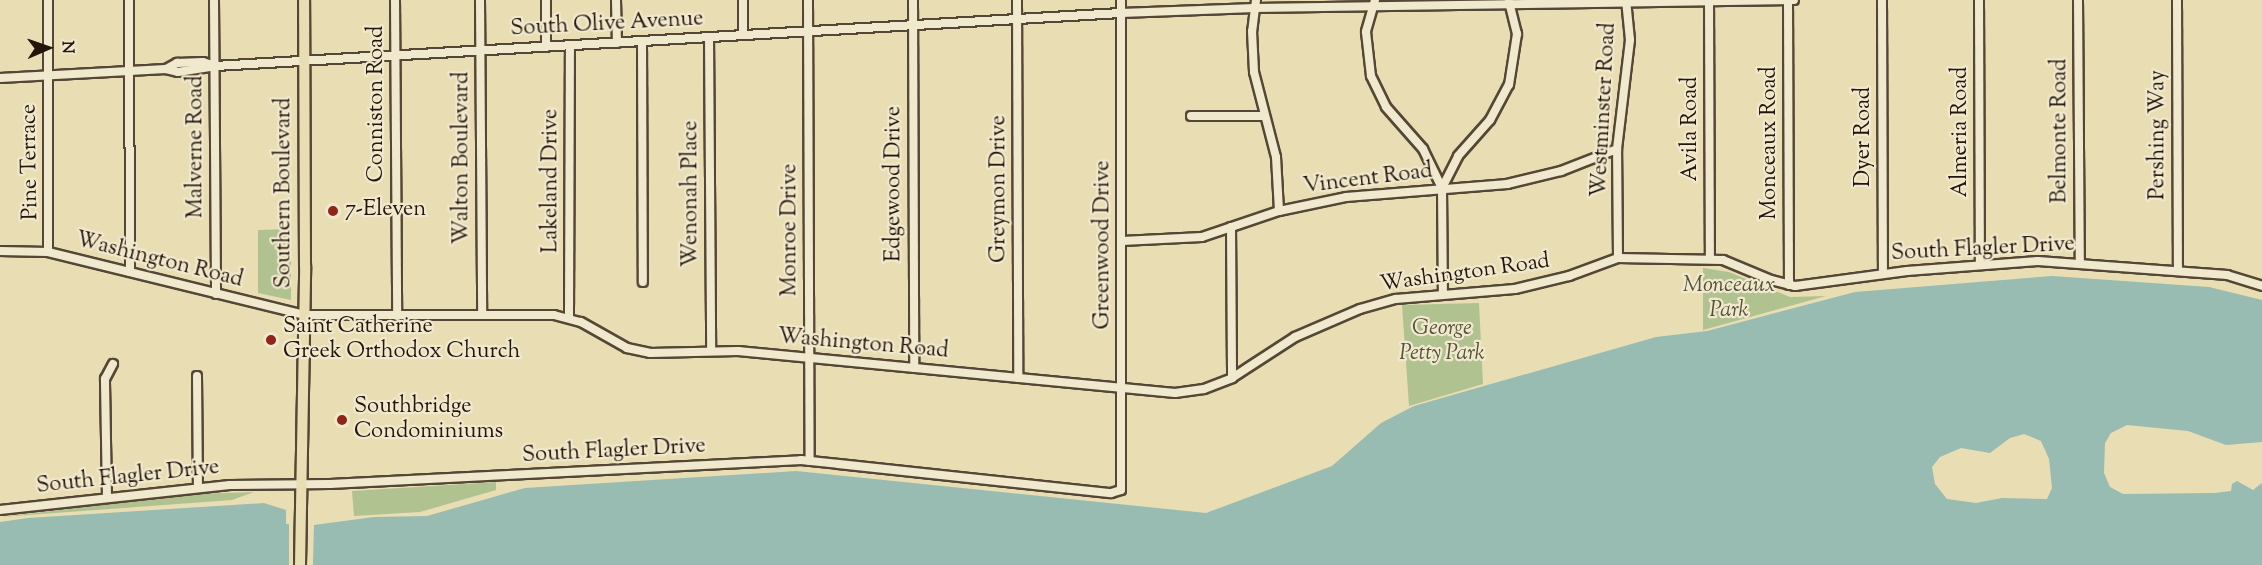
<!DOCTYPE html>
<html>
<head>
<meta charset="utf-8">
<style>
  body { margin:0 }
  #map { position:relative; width:2262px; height:565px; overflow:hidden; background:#e9ddb3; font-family:"Sorts Mill Goudy",serif }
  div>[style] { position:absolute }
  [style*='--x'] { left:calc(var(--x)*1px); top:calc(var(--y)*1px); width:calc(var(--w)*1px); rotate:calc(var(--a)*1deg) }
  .green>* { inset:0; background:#b1c291 }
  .water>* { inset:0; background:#98bbb2 }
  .pier>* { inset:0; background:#e9ddb3 }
  .roads { filter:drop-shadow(2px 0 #554735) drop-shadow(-2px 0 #554735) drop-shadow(0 2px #554735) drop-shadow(0 -2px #554735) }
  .minor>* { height:8px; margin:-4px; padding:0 4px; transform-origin:4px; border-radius:4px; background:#f1e9ce }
  .major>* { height:10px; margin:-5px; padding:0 5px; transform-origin:5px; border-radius:5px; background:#e9ddb3 }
  .dots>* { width:16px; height:16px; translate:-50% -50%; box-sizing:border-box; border:3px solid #f1e9ce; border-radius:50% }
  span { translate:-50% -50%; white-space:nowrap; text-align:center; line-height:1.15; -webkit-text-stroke:4.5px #f1e9ce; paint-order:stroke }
  .street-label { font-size:22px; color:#24150b }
  .poi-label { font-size:22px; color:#24150b }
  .left { translate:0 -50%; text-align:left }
  .park-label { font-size:22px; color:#55523a; font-style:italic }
  .north { position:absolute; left:18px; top:18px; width:60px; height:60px; -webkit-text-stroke:4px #f1e9ce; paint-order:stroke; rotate:88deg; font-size:16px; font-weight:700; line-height:24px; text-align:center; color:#24150b }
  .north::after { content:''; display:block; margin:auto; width:21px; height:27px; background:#24150b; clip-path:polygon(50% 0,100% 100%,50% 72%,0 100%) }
</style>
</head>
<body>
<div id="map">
  <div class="green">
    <div style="clip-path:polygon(291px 229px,291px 300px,258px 293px,258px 230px)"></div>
    <div style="clip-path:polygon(1703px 268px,1729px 272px,1790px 297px,1826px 296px,1703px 330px)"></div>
    <div style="clip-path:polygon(1479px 303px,1483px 384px,1409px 406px,1402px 305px)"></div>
    <div style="clip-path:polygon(496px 482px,496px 490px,420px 512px,354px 516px,352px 491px)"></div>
    <div style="clip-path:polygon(254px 492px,232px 500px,1px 517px,194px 494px)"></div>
  </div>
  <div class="water">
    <div style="clip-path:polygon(evenodd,2052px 276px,2209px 287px,2262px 300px,2262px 442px,2226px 445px,2188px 431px,2127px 425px,2111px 433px,2105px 443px,2104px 473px,2110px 487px,2123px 494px,2215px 493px,2231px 491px,2232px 484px,2237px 481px,2253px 490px,2262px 483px,2262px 565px,0 565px,0 522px,28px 518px,264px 503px,286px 510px,286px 524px,314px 525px,374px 517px,427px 516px,525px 488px,796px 471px,1206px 513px,1332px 466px,1381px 423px,1414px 406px,1656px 337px,1707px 331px,1855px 292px,2052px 276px,2024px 434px,2041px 441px,2049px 459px,2052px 488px,2047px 499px,2002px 498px,1976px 503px,1947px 499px,1935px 484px,1932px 467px,1940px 457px,1961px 448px,1990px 453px,2010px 438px,2024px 434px)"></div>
  </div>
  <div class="pier">
    <div style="clip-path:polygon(289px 523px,314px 524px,313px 565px,289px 565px)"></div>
  </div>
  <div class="roads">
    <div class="minor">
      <div style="--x:129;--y:0;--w:272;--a:89.8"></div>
      <div style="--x:214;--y:0;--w:294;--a:89.6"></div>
      <div style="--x:395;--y:0;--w:316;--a:89.6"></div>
      <div style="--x:480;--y:0;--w:315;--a:89.6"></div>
      <div style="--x:546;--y:0;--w:47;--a:90"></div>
      <div style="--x:616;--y:0;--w:43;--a:88.7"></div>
      <div style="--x:743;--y:0;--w:35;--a:90"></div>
      <div style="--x:808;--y:0;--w:461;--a:89.8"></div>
      <div style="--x:913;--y:0;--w:368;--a:89.8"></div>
      <div style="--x:1017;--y:0;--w:378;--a:89.8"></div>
      <div style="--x:1256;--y:0;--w:31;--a:97"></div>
      <div style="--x:1252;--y:31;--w:41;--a:87.2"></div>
      <div style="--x:1254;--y:72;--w:88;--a:75.5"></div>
      <div style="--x:1276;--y:157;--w:54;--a:86.8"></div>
      <div style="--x:1375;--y:0;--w:33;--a:106"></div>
      <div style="--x:1366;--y:32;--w:44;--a:83.5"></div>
      <div style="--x:1371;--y:76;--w:34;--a:64"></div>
      <div style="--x:1386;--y:107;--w:56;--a:48.6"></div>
      <div style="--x:1423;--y:149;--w:43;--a:64"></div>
      <div style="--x:1442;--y:188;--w:106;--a:89.5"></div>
      <div style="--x:1709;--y:0;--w:258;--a:89.8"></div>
      <div style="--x:1788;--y:0;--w:285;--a:89.8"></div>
      <div style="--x:1882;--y:0;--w:273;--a:89.8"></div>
      <div style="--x:1979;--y:0;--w:264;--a:89.8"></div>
      <div style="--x:2078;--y:0;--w:262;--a:89.6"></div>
      <div style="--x:2177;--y:0;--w:270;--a:89.8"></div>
      <div style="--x:709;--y:37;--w:313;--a:89.6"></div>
      <div style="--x:642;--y:41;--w:241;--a:89.8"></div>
      <div style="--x:166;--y:69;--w:13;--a:-29"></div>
      <div style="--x:177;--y:63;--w:26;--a:-2"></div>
      <div style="--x:203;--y:62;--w:13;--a:18"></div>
      <div style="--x:0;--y:78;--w:166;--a:-3.1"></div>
      <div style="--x:166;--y:69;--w:12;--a:14"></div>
      <div style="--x:178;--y:72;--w:37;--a:-9"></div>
      <div style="--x:215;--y:66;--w:908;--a:-3.35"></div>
      <div style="--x:1121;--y:13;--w:134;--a:-2.1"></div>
      <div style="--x:1255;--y:8;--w:539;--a:-0.85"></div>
      <div style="--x:1191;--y:116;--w:73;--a:0"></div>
      <div style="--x:1442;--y:188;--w:36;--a:-63"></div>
      <div style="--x:1458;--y:156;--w:48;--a:-48.4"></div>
      <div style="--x:1490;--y:120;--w:40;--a:-62"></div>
      <div style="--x:1509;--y:85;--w:52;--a:-81.1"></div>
      <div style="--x:1517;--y:34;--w:33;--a:-104"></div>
      <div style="--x:1231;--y:227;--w:151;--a:89.6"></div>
      <div style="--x:1122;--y:241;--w:80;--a:-2.9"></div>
      <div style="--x:1202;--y:237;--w:81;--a:-18.7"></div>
      <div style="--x:1279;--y:211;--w:68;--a:-11.8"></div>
      <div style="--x:1346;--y:197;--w:162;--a:-4.6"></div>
      <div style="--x:1507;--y:184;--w:56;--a:-13.5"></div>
      <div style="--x:1561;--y:171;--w:60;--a:-21.4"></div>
      <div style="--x:0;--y:251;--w:48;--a:1.2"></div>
      <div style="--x:48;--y:252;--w:265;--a:13.8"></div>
      <div style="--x:305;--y:315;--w:249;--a:0"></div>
      <div style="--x:554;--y:315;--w:28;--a:15"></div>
      <div style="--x:581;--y:322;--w:53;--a:29.5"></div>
      <div style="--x:627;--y:348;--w:24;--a:12"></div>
      <div style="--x:650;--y:353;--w:88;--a:-1.3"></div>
      <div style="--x:738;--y:351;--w:439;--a:5.5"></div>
      <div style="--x:1175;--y:393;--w:29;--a:-8"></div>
      <div style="--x:1204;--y:389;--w:30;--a:-21"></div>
      <div style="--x:1232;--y:378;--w:75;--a:-33.1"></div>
      <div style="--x:1295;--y:337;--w:71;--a:-23.3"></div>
      <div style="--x:1360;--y:309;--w:37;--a:-16"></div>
      <div style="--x:1396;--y:299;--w:119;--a:-4.8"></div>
      <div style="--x:1515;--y:289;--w:56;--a:-13.5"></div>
      <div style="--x:1569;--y:276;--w:52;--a:-20.2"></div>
      <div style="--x:1618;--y:258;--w:105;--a:1.1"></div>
      <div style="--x:1723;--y:260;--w:52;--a:22.6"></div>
      <div style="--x:1771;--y:280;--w:25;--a:14"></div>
      <div style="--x:1795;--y:286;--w:113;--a:-7.6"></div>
      <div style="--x:1907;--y:271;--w:131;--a:-4.4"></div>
      <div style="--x:2038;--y:261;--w:190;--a:4.2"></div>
      <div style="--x:2227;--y:275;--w:37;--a:17"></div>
      <div style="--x:48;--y:252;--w:252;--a:-90"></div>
      <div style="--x:1618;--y:258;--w:109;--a:-90.5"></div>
      <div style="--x:1617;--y:149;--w:110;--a:-83.2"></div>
      <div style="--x:1630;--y:40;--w:40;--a:-95.7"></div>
      <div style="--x:569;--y:317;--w:272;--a:-89.8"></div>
      <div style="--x:197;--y:376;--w:112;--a:89.5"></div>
      <div style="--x:107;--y:497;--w:118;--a:-91"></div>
      <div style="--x:105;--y:379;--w:17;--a:-62"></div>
      <div style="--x:0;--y:510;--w:231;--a:-6.2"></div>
      <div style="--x:230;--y:485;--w:100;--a:-0.6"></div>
      <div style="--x:330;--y:484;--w:472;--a:-2.9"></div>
      <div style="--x:801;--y:460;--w:312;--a:6.1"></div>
      <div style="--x:1111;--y:493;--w:10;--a:-17"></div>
      <div style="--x:1121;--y:490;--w:490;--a:-90"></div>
    </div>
    <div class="major">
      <div style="--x:300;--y:565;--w:299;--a:-89"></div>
      <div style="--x:305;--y:266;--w:266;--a:-90.2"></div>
    </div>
  </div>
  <div class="dots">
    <div style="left:333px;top:211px;background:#8f2418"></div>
    <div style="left:271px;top:340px;background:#8f2418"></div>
    <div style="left:342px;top:420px;background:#8f2418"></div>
  </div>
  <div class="street-label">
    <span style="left:607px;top:25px;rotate:-3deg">South Olive Avenue</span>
    <span style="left:378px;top:104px;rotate:-90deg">Conniston Road</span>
    <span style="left:1605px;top:110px;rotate:-87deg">Westminster Road</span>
    <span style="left:1692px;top:129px;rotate:-90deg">Avila Road</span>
    <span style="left:2061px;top:131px;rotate:-90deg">Belmonte Road</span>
    <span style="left:1962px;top:132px;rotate:-90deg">Almeria Road</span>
    <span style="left:2159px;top:135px;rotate:-90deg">Pershing Way</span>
    <span style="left:1865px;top:137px;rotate:-90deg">Dyer Road</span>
    <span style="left:1771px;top:143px;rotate:-90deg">Monceaux Road</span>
    <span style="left:197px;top:147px;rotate:-90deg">Malverne Road</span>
    <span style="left:463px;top:158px;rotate:-90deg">Walton Boulevard</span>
    <span style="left:31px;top:162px;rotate:-91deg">Pine Terrace</span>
    <span style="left:1368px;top:180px;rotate:-7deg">Vincent Road</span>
    <span style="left:552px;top:181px;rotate:-90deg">Lakeland Drive</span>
    <span style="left:895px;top:184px;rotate:-90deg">Edgewood Drive</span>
    <span style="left:1000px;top:189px;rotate:-90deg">Greymon Drive</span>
    <span style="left:285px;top:193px;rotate:-90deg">Southern Boulevard</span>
    <span style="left:692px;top:194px;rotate:-90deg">Wenonah Place</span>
    <span style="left:791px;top:230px;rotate:-90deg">Monroe Drive</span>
    <span style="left:1104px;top:245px;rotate:-90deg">Greenwood Drive</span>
    <span style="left:1983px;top:250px;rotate:-3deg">South Flagler Drive</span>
    <span style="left:159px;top:261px;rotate:14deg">Washington Road</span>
    <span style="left:1465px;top:274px;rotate:-8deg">Washington Road</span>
    <span style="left:863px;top:345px;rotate:5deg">Washington Road</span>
    <span style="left:614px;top:452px;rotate:-3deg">South Flagler Drive</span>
    <span style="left:128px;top:478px;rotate:-6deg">South Flagler Drive</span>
  </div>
  <div class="poi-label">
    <span class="left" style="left:345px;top:211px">7-Eleven</span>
    <span class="left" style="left:283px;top:340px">Saint Catherine<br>Greek Orthodox Church</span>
    <span class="left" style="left:354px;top:420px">Southbridge<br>Condominiums</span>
  </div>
  <div class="park-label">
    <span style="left:1729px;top:299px">Monceaux<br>Park</span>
    <span style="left:1442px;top:342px">George<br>Petty Park</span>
  </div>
  <div class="north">N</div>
</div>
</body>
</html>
